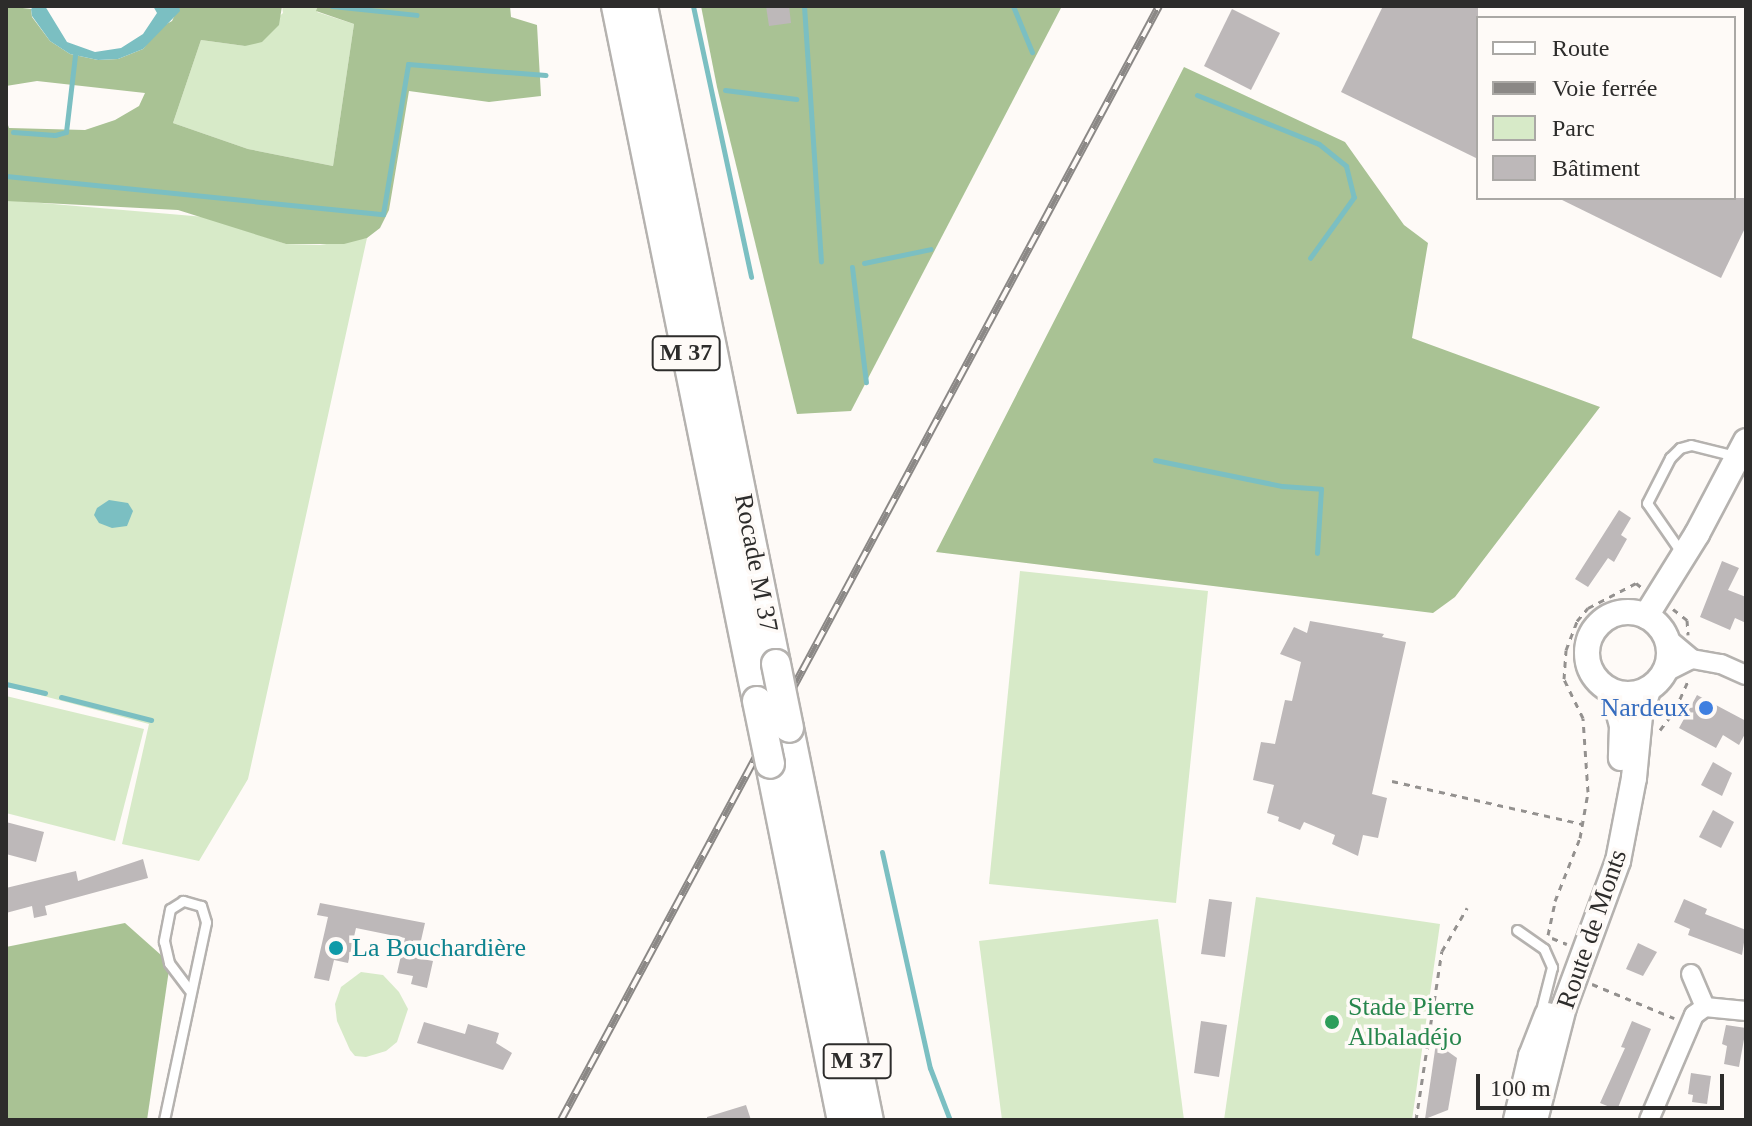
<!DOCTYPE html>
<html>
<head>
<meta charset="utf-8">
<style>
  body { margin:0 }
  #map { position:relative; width:1752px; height:1126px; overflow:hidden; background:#fefaf7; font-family:Georgia,serif }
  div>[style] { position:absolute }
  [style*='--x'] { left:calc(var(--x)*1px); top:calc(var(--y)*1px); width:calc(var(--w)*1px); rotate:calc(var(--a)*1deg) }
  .green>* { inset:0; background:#d7eac8 }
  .forest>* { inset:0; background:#a9c294 }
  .water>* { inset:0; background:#7bbfc2 }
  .stream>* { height:5px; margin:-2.5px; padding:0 2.5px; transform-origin:2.5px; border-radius:2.5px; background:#7bbfc2 }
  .building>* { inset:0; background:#bdb8b9 }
  .path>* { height:3px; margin-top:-1.5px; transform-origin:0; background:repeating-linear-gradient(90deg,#94918f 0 6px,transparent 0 12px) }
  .roads { filter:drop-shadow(2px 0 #b5b2af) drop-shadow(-2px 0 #b5b2af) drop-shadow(0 2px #b5b2af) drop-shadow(0 -2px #b5b2af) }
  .service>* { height:9px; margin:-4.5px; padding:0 4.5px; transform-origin:4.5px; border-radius:4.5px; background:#fff }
  .minor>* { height:18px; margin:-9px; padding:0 9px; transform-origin:9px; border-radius:9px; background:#fff }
  .secondary>* { height:24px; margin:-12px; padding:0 12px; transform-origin:12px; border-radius:12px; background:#fff }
  .secondary>.ring { margin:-12px; padding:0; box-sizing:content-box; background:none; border:24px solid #fff; border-radius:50% }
  .trunk>* { height:28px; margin:-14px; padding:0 14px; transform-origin:14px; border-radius:14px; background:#fff }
  .rail>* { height:8px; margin-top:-4px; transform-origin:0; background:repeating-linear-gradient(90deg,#fefaf7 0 15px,#8b8886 0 30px); box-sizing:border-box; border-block:2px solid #8b8886 }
  .bridges { filter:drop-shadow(2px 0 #b5b2af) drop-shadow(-2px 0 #b5b2af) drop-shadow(0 2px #b5b2af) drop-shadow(0 -2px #b5b2af) }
  .trunk-bridge>* { height:28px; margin:-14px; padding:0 14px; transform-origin:14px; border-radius:14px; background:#fff }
  .dots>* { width:22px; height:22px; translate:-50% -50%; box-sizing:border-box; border:4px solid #fefaf7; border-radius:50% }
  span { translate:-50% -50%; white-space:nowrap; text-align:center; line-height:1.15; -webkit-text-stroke:7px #fefaf7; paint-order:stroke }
  .shield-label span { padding:2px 6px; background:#fefaf7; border:2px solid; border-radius:6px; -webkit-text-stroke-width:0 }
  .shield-label { font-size:24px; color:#2d2c2b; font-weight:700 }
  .street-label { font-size:26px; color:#2d2c2b }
  .shop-label { font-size:26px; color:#366cbe }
  .right { translate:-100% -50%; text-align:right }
  .culture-label { font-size:26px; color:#0d838f }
  .left { translate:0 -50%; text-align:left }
  .leisure-label { font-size:26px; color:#27864d }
  .frame { position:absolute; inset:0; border:8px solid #2d2c2b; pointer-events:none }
  .legend { position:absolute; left:1476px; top:16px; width:260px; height:184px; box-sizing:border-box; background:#fefaf7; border:2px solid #aaa8a5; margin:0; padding:10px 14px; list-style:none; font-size:24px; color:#2d2c2b }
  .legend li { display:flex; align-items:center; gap:16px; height:40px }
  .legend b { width:40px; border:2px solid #aaa8a5 }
  .scale { position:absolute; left:1476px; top:1074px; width:248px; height:36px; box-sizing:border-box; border:4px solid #2d2c2b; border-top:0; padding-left:10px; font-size:24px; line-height:28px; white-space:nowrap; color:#2d2c2b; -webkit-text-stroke:6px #fefaf7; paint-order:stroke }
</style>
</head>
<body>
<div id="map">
  <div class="green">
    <div style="clip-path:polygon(282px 6px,318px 6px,317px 12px,354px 24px,333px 166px,248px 149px,173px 123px,201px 40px,245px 46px,283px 13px)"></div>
    <div style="clip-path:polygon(6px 200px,205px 217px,286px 244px,320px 245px,367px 238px,248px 779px,199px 861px,122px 844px,149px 724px,6px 686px)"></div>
    <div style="clip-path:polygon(1020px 571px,1208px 591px,1176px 903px,989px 884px)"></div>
    <div style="clip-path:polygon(6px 696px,144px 729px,115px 841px,6px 813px)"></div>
    <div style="clip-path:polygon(1256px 897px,1440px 924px,1412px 1120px,1224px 1120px)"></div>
    <div style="clip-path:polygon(1158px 919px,1184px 1120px,1002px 1120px,979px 941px)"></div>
    <div style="clip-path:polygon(361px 972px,383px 975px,399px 992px,408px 1009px,397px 1042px,386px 1051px,366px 1057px,355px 1056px,350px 1050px,337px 1021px,335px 1004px,341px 987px)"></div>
  </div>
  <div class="forest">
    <div style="clip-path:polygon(6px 6px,31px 9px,32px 17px,50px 41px,70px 54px,98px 60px,118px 59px,143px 49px,161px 27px,172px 21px,179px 6px,282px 6px,279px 25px,262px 42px,245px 46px,201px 40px,173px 123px,248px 149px,333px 166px,354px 24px,316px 11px,318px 6px,510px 6px,511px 17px,537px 25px,541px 96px,489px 102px,409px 91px,389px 210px,380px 228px,367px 238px,344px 244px,286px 244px,178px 210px,6px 201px,6px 119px,9px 128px,85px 130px,115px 120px,139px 106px,145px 93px,37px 81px,6px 86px)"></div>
    <div style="clip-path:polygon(701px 6px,1062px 6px,851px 411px,797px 414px,717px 87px)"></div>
    <div style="clip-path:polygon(1184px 67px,1345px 142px,1404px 225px,1428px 243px,1412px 338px,1600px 407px,1455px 597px,1433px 613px,936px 552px)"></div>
    <div style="clip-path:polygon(125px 923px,170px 963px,147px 1120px,6px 1120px,6px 947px)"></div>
  </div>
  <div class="water">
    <div style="clip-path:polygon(35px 6px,45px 6px,67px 42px,95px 52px,121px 48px,143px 34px,157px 13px,153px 6px,179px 6px,180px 11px,143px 49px,118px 59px,98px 60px,70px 54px,50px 41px,32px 16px,31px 9px)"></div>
    <div style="clip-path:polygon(109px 500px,128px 503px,133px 511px,127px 526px,112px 528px,99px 523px,94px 515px,97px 508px)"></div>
  </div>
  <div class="stream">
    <div style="--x:332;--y:6;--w:85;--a:6"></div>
    <div style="--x:693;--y:6;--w:277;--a:77.9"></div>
    <div style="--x:804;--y:6;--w:256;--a:86.2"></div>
    <div style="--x:1013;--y:6;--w:50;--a:67.6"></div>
    <div style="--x:725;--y:90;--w:72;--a:7.2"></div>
    <div style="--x:1197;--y:95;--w:131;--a:21.9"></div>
    <div style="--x:1319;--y:144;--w:35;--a:39"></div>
    <div style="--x:1346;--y:166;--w:32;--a:76"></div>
    <div style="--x:1354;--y:197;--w:75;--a:125.8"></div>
    <div style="--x:13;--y:132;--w:42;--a:4.1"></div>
    <div style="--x:55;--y:135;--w:11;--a:-15"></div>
    <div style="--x:66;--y:132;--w:78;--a:-83.3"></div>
    <div style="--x:6;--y:176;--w:379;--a:5.8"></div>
    <div style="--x:383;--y:214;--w:152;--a:-80.5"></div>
    <div style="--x:408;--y:64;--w:138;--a:4.6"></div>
    <div style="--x:864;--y:263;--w:68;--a:-11.8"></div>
    <div style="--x:852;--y:267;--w:116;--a:83.1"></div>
    <div style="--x:1155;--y:460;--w:130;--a:11.6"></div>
    <div style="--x:1282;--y:486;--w:39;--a:4"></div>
    <div style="--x:1321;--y:489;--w:64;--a:93.6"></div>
    <div style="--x:6;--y:684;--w:40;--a:13"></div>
    <div style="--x:61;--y:697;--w:93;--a:14.3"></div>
    <div style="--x:882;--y:852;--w:221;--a:77.5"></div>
    <div style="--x:930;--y:1068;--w:56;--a:69"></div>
  </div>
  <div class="building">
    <div style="clip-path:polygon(766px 6px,789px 6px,791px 23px,769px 26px)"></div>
    <div style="clip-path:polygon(1383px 6px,1478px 6px,1478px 159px,1341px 92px)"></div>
    <div style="clip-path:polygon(1232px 9px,1280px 33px,1251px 90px,1204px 66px)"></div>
    <div style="clip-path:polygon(1558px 198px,1746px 198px,1746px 226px,1721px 278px)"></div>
    <div style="clip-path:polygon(1619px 510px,1631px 518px,1621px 535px,1627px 539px,1614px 562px,1608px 558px,1588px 587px,1575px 579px)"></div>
    <div style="clip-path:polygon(1722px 561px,1739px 568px,1728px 590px,1746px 597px,1746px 623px,1735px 618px,1730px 630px,1700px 617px)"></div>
    <div style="clip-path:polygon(1310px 621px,1384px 634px,1382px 637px,1406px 642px,1372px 794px,1387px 798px,1378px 838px,1363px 835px,1358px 856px,1332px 844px,1335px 835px,1304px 822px,1300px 830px,1278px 821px,1279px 817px,1267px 813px,1274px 785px,1253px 780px,1261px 742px,1275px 744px,1285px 700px,1292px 701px,1301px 662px,1280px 654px,1294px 627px,1307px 633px)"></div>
    <div style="clip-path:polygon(1697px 695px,1746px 721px,1746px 732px,1739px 745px,1723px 735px,1716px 748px,1679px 728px)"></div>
    <div style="clip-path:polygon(1713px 762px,1732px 773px,1722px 796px,1701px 785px)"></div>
    <div style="clip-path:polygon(1713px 810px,1734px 822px,1721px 848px,1699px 837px)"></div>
    <div style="clip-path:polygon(6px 822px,44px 832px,36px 862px,6px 854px)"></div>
    <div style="clip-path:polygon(143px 859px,148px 878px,45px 906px,47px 915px,34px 918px,32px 906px,6px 913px,6px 888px,76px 871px,78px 881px)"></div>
    <div style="clip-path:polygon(1209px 899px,1232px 902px,1225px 957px,1201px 954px)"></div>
    <div style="clip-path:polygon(1684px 899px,1707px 909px,1705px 914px,1746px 930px,1742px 955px,1688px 935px,1690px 929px,1674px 922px)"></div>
    <div style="clip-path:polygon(320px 903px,425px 923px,417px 958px,433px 961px,427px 988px,411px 984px,413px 976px,397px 973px,405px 938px,356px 928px,348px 963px,334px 960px,329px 981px,314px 978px,328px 917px,317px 915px)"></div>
    <div style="clip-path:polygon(1638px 943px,1657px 952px,1643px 976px,1626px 969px)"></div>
    <div style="clip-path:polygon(1201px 1021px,1227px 1025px,1219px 1077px,1194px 1073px)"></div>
    <div style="clip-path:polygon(1632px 1021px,1651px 1029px,1617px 1110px,1600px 1103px,1625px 1048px,1621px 1047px)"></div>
    <div style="clip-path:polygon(424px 1022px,465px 1034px,468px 1024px,499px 1033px,496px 1043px,512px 1053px,503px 1070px,417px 1043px)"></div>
    <div style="clip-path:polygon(1726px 1025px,1746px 1028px,1739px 1067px,1724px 1064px,1727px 1046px,1722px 1044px)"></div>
    <div style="clip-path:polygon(1436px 1043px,1457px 1058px,1448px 1110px,1425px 1119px)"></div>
    <div style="clip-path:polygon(1691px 1073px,1711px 1076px,1707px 1104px,1692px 1102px,1693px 1095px,1688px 1094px)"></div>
    <div style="clip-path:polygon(746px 1105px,751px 1120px,707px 1120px,707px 1117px)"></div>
  </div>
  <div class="path">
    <div style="--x:1673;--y:609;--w:18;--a:38"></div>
    <div style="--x:1687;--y:620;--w:15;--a:86"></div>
    <div style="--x:1660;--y:730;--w:25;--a:-53"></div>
    <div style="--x:1675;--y:710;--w:32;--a:-66"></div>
    <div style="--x:1392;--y:781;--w:196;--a:12.7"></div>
    <div style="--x:1548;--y:935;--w:35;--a:-78"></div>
    <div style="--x:1555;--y:901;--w:68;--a:-68.4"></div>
    <div style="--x:1580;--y:838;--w:47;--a:-80.1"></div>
    <div style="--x:1588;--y:792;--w:74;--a:-93.9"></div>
    <div style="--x:1583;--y:718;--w:43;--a:-116"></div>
    <div style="--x:1564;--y:679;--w:29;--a:-86"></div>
    <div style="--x:1566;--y:650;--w:31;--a:-69"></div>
    <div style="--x:1577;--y:621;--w:17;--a:-50"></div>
    <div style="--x:1588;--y:608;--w:54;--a:-27.5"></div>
    <div style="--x:1636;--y:583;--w:6;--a:39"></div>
    <div style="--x:1552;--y:938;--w:16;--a:22"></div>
    <div style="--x:1592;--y:984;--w:89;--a:22.5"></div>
    <div style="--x:1416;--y:1120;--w:171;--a:-81.3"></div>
    <div style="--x:1442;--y:951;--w:50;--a:-59.8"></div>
  </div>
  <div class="roads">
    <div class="service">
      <div style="--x:1683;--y:555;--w:63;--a:-124.7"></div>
      <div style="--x:1647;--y:503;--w:51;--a:-62.9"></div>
      <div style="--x:1670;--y:458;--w:14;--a:-45"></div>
      <div style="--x:1680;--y:448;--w:11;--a:-15"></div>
      <div style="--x:1691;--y:445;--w:45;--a:14"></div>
      <div style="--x:1517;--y:930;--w:33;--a:35"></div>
      <div style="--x:1544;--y:949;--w:20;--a:66"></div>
      <div style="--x:1552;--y:967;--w:49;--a:104.3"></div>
      <div style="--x:164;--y:1120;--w:202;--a:-78"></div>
      <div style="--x:206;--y:922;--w:17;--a:-107"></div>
      <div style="--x:201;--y:906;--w:19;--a:-164"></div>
      <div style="--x:183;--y:901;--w:15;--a:148"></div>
      <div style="--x:170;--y:909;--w:33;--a:101"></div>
      <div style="--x:164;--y:941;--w:23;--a:77"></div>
      <div style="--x:169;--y:963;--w:34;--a:53"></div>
    </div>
    <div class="minor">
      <div style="--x:1667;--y:638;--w:33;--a:40"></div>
      <div style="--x:1664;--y:673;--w:31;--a:-27"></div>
      <div style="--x:1692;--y:659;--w:29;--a:10"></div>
      <div style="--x:1721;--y:664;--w:27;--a:24"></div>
      <div style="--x:1691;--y:974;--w:36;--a:67"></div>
      <div style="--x:1649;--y:1120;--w:114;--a:-66.8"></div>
      <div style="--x:1694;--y:1015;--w:14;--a:-36"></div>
      <div style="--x:1705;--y:1007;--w:41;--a:5.6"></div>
    </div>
    <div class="secondary">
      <div class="ring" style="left:1587px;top:612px;width:58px;height:58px"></div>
      <div style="--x:1646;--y:616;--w:97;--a:-58.1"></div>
      <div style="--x:1697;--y:534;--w:105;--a:-62.2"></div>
      <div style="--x:1613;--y:692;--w:35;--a:75"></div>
      <div style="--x:1622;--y:726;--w:32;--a:92"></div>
      <div style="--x:1516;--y:1120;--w:66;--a:-76.8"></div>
      <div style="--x:1531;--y:1056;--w:44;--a:-68.7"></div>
      <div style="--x:1535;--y:1120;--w:117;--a:-75.6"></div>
      <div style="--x:1564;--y:1007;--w:156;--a:-69.7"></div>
      <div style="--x:1618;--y:861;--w:85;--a:-79.1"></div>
      <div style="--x:1634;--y:778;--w:62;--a:-84.5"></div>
      <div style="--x:1640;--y:716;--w:28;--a:-73"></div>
    </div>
    <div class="trunk">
      <div style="--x:616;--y:6;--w:709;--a:78.53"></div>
      <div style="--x:643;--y:6;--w:671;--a:78.57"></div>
      <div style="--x:789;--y:728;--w:400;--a:78.5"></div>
      <div style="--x:770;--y:764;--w:363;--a:78.6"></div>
    </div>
  </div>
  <div class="rail">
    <div style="--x:561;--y:1120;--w:1264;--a:-61.77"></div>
  </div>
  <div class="bridges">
    <div class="trunk-bridge">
      <div style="--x:776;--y:664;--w:65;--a:78.5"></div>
      <div style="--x:757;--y:701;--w:64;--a:78.3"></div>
    </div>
  </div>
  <div class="dots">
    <div style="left:1706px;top:708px;background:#3f7fe0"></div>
    <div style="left:336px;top:948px;background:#0f9aa8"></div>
    <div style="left:1332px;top:1022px;background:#2e9e5b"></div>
  </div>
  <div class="shield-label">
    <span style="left:686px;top:353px">M 37</span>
    <span style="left:857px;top:1061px">M 37</span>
  </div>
  <div class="street-label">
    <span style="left:756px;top:563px;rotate:79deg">Rocade M 37</span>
    <span style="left:1592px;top:929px;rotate:-71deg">Route de Monts</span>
  </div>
  <div class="shop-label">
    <span class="right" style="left:1690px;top:708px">Nardeux</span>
  </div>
  <div class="culture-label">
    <span class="left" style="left:352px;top:948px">La Bouchardière</span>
  </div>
  <div class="leisure-label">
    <span class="left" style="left:1348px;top:1022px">Stade Pierre<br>Albaladéjo</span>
  </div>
  <div class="frame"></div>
  <ul class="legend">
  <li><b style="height:10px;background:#fff"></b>Route</li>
  <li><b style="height:10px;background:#8b8886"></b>Voie ferrée</li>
  <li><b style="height:22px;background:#d7eac8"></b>Parc</li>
  <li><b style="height:22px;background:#bdb8b9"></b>Bâtiment</li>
  </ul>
  <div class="scale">100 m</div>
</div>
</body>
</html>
